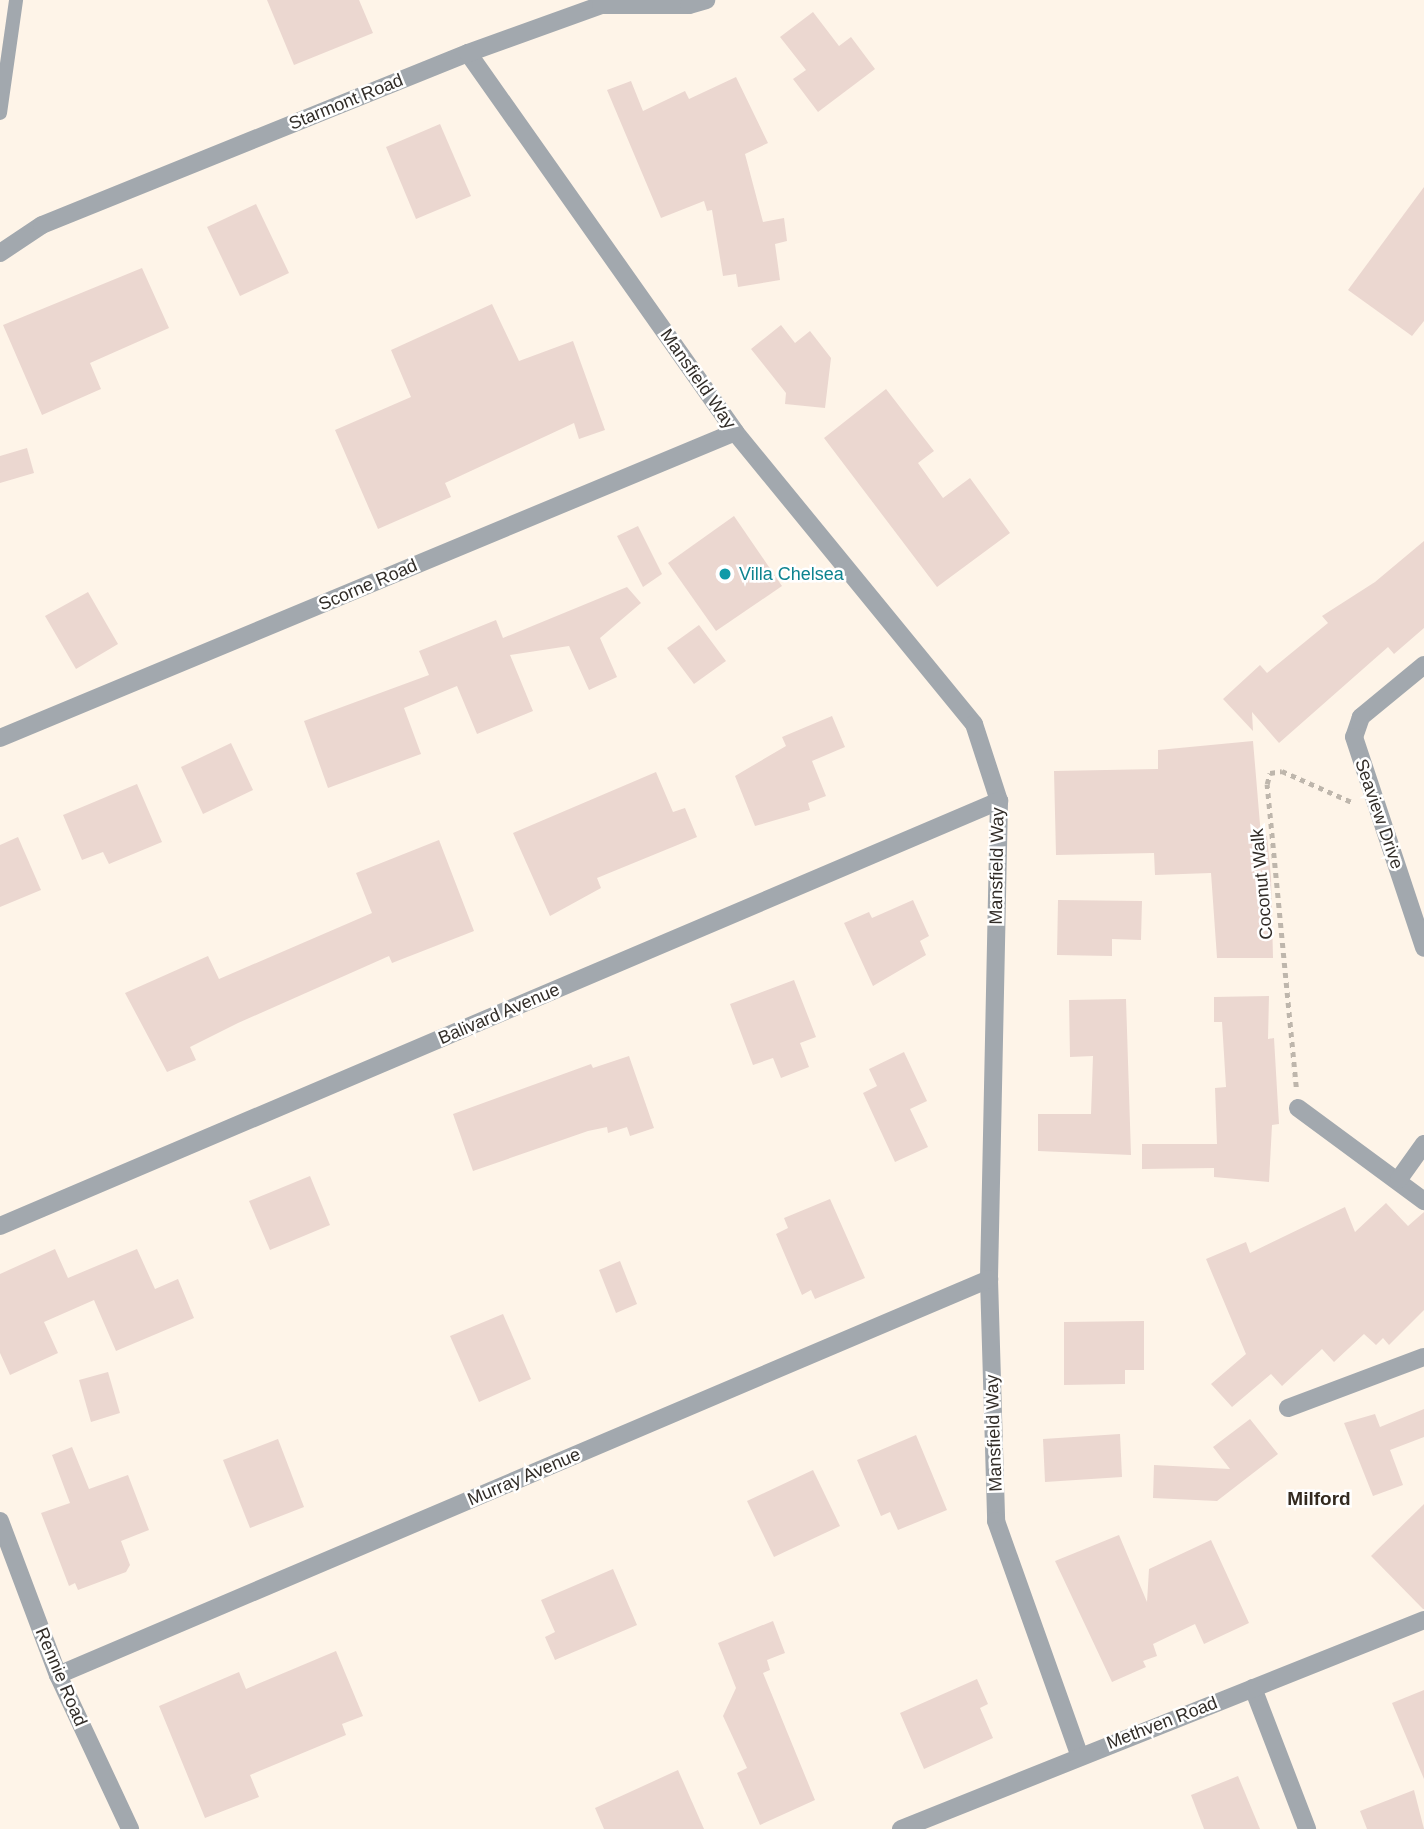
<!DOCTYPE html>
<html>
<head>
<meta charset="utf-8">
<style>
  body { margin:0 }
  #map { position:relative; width:1424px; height:1829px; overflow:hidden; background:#fef4e8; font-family:Arial,sans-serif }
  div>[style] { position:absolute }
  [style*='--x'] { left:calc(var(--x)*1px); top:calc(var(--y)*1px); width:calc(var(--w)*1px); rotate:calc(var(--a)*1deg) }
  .building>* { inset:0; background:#ebd7d0 }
  .path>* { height:4.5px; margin-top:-2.25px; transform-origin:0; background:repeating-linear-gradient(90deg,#beb6ac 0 5px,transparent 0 10px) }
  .lane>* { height:14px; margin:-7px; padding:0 7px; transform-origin:7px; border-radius:7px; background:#a2a8ae }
  .street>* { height:18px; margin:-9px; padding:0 9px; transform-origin:9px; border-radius:9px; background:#a2a8ae }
  .dots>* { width:19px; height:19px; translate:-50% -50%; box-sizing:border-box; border:4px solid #fff; border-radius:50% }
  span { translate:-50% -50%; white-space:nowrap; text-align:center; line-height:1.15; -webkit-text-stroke:5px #fff; paint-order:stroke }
  .street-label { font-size:18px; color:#322d28 }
  .culture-label { font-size:18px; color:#0d838f }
  .left { translate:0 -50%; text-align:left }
  .neighbourhood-label { font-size:19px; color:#332a1f; font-weight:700 }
</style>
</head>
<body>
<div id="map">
  <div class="building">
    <div style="clip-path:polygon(267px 0,359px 0,373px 33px,294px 65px)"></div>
    <div style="clip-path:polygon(813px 12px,839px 46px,851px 37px,875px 69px,818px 112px,793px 79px,806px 70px,780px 37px)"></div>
    <div style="clip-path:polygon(736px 77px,768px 143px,745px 154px,763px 222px,784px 218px,787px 241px,775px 244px,780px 280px,738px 287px,736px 274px,723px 276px,712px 210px,707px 211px,704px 201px,661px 218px,607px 90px,631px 81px,643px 111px,685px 91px,689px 99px)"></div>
    <div style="clip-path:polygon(440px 124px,471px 196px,416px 219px,386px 147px)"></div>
    <div style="clip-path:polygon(1424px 187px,1424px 321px,1412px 336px,1348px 290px)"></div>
    <div style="clip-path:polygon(256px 204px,289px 273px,240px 296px,207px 227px)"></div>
    <div style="clip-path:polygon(142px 268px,169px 328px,90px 363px,101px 389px,42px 415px,3px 325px)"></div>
    <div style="clip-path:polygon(492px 304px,519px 361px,573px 341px,605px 430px,579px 439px,574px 423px,445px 483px,451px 497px,378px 529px,335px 430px,411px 397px,391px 350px)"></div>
    <div style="clip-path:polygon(781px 325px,795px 343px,810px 331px,831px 358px,825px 408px,785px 404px,786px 393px,751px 349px)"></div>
    <div style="clip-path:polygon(886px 389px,934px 451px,918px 463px,943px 498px,970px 478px,1010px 533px,937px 587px,824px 438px)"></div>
    <div style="clip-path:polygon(27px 448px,34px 473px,0 483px,0 456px)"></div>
    <div style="clip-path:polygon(734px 516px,782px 586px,716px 631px,668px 563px)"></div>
    <div style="clip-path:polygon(638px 526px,662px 574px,643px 587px,617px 536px)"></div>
    <div style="clip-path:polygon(1424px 541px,1424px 628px,1394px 654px,1388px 647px,1279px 743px,1252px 712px,1253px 731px,1223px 699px,1260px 665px,1267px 673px,1328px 623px,1322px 616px,1375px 582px)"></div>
    <div style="clip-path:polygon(627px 587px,641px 603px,600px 638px,617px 677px,589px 690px,569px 646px,510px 655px,533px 711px,477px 734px,457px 686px,404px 708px,421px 754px,328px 788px,304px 721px,429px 675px,419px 651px,496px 620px,503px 638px)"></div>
    <div style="clip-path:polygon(88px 592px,118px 644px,76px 669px,45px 616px)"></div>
    <div style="clip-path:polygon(699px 625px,726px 661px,694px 684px,667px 648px)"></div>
    <div style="clip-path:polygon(832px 716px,845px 747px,812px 761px,826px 796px,808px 803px,810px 810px,755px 826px,735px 776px,786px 746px,782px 737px)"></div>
    <div style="clip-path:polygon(1253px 741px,1261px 836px,1267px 836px,1271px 877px,1273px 958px,1217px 958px,1211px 873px,1155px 875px,1154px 853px,1056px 855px,1054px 771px,1158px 769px,1158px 750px)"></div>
    <div style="clip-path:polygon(231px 743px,253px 790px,203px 814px,181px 767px)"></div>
    <div style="clip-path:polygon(656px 772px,673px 812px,685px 808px,697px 837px,597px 878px,601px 888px,550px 916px,513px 833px)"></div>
    <div style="clip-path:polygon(137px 784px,162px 842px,109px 864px,103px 852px,82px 860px,63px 815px)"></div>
    <div style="clip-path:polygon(18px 837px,41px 890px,0 907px,0 845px)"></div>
    <div style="clip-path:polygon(439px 840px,474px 931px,392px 963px,389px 956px,238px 1023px,190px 1047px,196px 1060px,167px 1072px,125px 993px,208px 956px,219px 979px,372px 913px,356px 873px)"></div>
    <div style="clip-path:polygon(913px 900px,929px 936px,920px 941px,926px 955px,873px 986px,844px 923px,869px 912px,872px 918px)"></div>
    <div style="clip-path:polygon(1058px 900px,1142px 901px,1141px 940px,1112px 939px,1112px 956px,1057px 955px)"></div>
    <div style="clip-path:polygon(794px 980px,816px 1037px,800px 1043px,809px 1067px,781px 1078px,773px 1058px,753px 1065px,730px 1004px)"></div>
    <div style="clip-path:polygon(1269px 996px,1268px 1039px,1274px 1038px,1279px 1124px,1272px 1125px,1269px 1182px,1214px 1177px,1214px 1168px,1142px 1169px,1142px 1144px,1217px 1144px,1215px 1088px,1226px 1087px,1222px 1022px,1214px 1022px,1214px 997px)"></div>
    <div style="clip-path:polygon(1126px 999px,1131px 1155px,1038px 1151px,1038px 1114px,1091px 1114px,1093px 1056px,1070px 1057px,1069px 1000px)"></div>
    <div style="clip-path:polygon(904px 1052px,927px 1101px,910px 1109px,928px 1147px,895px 1162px,863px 1093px,877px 1086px,869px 1069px)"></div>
    <div style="clip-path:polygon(629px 1056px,654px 1128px,630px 1136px,627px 1127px,608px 1133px,607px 1127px,588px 1131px,473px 1171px,453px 1114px,591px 1064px,593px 1068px)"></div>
    <div style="clip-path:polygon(310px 1176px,330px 1225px,270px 1250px,249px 1201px)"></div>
    <div style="clip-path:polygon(830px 1199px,865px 1278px,815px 1299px,811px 1290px,802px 1295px,776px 1234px,788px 1228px,784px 1218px)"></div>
    <div style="clip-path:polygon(1386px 1203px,1408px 1226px,1424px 1212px,1424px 1310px,1389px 1345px,1383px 1338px,1376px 1345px,1364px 1334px,1334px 1362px,1322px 1349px,1282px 1386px,1271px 1374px,1232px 1407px,1211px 1384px,1246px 1354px,1206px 1259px,1246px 1242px,1250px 1253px,1345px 1207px,1355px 1232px)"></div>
    <div style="clip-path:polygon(55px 1249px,68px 1278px,137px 1249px,155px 1289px,178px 1279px,194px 1318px,116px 1351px,94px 1300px,44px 1322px,58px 1353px,10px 1375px,0 1353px,0 1274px)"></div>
    <div style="clip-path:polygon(620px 1261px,637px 1304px,616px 1313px,599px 1270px)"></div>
    <div style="clip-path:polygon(503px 1314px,531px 1379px,479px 1402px,450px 1336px)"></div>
    <div style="clip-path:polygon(1144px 1321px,1144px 1370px,1125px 1370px,1125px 1384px,1064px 1385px,1064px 1322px)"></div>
    <div style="clip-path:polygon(108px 1372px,120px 1413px,91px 1422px,79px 1380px)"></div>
    <div style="clip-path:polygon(1424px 1409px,1424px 1437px,1390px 1450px,1403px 1485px,1373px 1496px,1344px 1423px,1375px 1414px,1380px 1427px)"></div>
    <div style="clip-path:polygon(1250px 1419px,1278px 1454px,1217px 1501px,1153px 1498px,1154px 1465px,1230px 1469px,1213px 1447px)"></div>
    <div style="clip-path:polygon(1120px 1434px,1122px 1477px,1045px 1482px,1043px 1439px)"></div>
    <div style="clip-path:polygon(916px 1435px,947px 1510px,898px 1530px,890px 1512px,881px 1516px,857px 1460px)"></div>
    <div style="clip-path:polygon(278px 1439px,304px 1507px,250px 1528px,223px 1460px)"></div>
    <div style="clip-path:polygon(72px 1447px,89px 1489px,128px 1475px,149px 1530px,121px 1541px,130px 1565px,126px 1572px,78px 1590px,75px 1583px,69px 1586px,41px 1513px,70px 1503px,52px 1455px)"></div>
    <div style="clip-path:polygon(813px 1470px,840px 1526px,774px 1557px,747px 1501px)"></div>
    <div style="clip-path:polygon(1424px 1504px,1424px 1609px,1423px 1609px,1371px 1556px)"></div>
    <div style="clip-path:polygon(1119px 1535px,1147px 1602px,1149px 1569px,1211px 1540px,1249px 1623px,1204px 1644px,1195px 1624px,1153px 1644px,1157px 1656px,1143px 1661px,1146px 1667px,1112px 1682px,1055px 1561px)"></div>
    <div style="clip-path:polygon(613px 1569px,637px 1625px,555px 1660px,545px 1637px,555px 1632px,541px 1600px)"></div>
    <div style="clip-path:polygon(773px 1621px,785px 1653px,767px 1660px,770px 1670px,763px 1673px,815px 1800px,760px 1825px,737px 1773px,747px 1768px,723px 1716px,736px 1688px,718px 1643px)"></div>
    <div style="clip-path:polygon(336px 1651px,363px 1716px,342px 1724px,346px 1735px,250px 1775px,259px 1797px,205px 1818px,159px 1706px,239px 1672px,246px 1689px)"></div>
    <div style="clip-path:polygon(977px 1679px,988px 1704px,980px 1708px,993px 1738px,924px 1769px,900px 1713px)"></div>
    <div style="clip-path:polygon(1424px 1690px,1424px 1779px,1392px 1703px)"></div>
    <div style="clip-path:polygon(678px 1770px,704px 1829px,604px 1829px,595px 1808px)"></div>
    <div style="clip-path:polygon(1238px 1776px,1260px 1829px,1204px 1829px,1191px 1795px)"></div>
    <div style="clip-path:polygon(1414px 1790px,1424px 1829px,1367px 1829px,1360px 1811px)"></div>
  </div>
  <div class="path">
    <div style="--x:1296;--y:1087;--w:304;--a:-95.5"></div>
    <div style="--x:1267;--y:784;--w:11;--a:-75"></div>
    <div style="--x:1270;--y:773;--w:12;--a:-9"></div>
    <div style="--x:1282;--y:771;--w:77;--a:23.9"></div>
  </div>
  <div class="lane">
    <div style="--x:0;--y:113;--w:114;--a:-81.9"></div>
  </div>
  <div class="street">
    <div style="--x:468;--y:53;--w:464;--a:54.8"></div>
    <div style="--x:735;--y:432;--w:377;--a:50.7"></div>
    <div style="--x:974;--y:724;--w:81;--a:72"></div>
    <div style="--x:999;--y:801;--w:478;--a:91.2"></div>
    <div style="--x:989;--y:1279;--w:242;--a:88.3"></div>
    <div style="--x:996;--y:1521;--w:247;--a:70.4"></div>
    <div style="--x:0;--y:253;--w:50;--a:-33.7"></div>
    <div style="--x:42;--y:225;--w:459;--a:-22"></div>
    <div style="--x:468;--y:53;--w:141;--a:-19.8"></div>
    <div style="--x:601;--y:5;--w:88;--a:0"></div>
    <div style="--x:689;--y:5;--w:18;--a:-16"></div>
    <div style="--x:1424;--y:665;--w:82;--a:140.5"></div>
    <div style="--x:1361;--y:717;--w:21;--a:109"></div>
    <div style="--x:1354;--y:737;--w:222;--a:71.6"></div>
    <div style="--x:0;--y:738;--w:796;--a:-22.6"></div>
    <div style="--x:1298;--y:1108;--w:157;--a:36.4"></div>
    <div style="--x:1399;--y:1179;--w:43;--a:-54.5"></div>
    <div style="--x:0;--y:1226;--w:1086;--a:-23.05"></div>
    <div style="--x:1288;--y:1408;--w:145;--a:-20.6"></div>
    <div style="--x:0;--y:1521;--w:165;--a:69.4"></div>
    <div style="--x:58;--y:1675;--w:170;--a:64.9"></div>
    <div style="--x:58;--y:1675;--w:1012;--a:-23.04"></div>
    <div style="--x:1253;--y:1688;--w:151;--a:69"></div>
    <div style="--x:901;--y:1829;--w:563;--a:-21.78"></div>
  </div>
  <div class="dots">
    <div style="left:725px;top:574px;background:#0f9aa8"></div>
  </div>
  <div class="street-label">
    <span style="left:346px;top:102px;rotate:-22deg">Starmont Road</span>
    <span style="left:698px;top:379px;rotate:55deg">Mansfield Way</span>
    <span style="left:368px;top:585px;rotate:-23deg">Scorne Road</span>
    <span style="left:1379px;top:814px;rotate:71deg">Seaview Drive</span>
    <span style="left:997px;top:866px;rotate:-89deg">Mansfield Way</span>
    <span style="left:1262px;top:884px;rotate:-95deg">Coconut Walk</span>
    <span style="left:499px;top:1014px;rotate:-23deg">Balivard Avenue</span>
    <span style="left:994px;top:1433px;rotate:-92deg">Mansfield Way</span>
    <span style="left:524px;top:1477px;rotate:-23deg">Murray Avenue</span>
    <span style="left:61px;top:1677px;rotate:67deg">Rennie Road</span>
    <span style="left:1162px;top:1723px;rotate:-21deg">Methven Road</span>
  </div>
  <div class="culture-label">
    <span class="left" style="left:739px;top:574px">Villa Chelsea</span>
  </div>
  <div class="neighbourhood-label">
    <span style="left:1319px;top:1499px">Milford</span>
  </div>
</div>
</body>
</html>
